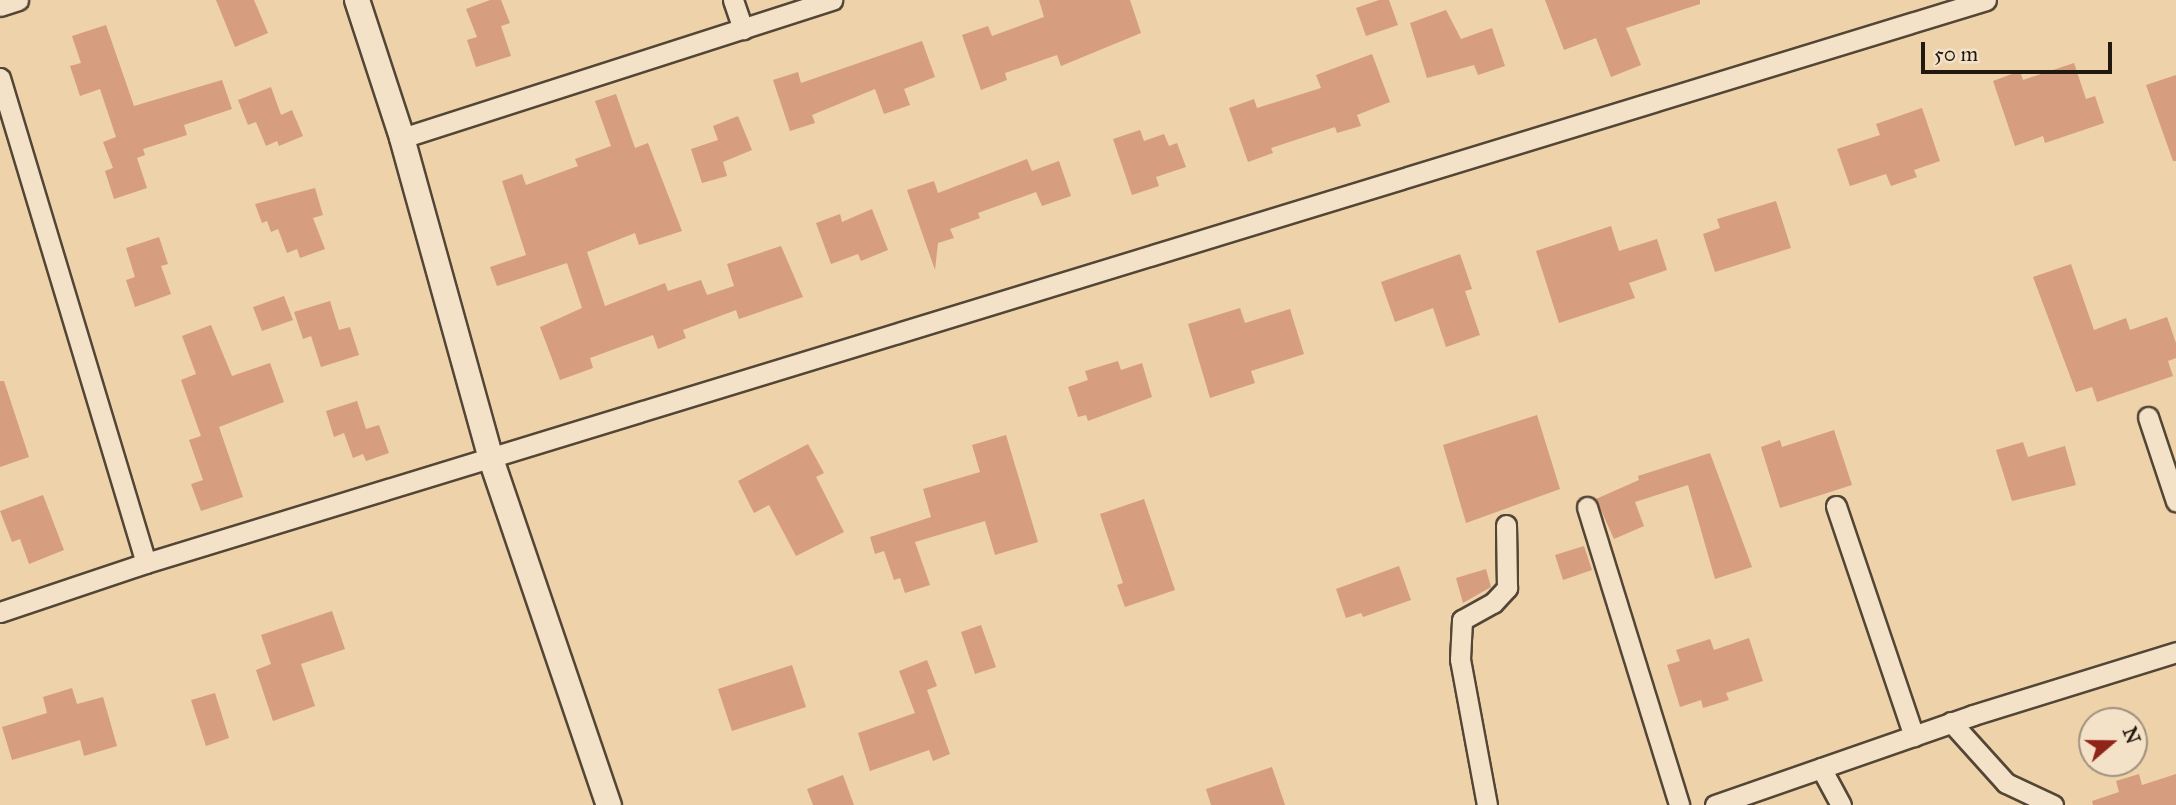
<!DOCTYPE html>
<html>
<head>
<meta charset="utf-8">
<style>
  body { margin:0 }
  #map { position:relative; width:2176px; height:805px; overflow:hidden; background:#edd2aa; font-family:"IM FELL Great Primer",serif }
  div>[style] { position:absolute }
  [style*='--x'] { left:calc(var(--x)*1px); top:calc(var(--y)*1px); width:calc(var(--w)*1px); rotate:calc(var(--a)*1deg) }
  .building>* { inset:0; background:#d79d7f }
  .roads { filter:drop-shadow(2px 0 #544636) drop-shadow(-2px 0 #544636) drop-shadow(0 2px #544636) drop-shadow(0 -2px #544636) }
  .minor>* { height:19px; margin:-9.5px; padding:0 9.5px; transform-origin:9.5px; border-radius:9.5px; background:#f3e2c8 }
  .tertiary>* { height:24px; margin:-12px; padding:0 12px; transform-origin:12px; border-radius:12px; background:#f3e2c8 }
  span { translate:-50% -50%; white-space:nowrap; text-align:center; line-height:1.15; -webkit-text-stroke:5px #f3e2c8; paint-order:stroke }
  .north { position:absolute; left:2078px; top:707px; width:70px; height:70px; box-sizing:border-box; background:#f3e2c8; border:2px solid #9f917e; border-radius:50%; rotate:70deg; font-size:19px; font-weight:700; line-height:28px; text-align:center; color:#21180f }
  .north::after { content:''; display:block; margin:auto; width:24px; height:32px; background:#8f2418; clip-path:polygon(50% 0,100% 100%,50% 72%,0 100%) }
  .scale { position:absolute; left:1921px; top:42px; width:191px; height:32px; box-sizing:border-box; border:4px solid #21180f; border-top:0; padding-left:9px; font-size:21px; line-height:24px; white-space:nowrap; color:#21180f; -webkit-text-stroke:5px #f3e2c8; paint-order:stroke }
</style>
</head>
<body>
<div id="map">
  <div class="building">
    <div style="clip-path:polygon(216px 0,254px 0,268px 33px,235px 47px)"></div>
    <div style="clip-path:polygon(490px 0,501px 0,510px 23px,501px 26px,511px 56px,476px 67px,467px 40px,477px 37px,466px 9px)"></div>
    <div style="clip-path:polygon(1039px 0,1130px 0,1141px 33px,1061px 66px,1057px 55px,1005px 73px,1007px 80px,981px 90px,962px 35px,988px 26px,992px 36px,1044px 17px)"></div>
    <div style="clip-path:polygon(1379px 0,1389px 0,1398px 25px,1366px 36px,1356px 8px)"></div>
    <div style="clip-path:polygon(1545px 0,1700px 0,1700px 4px,1626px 28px,1641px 65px,1611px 77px,1596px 38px,1564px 50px)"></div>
    <div style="clip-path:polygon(1446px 10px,1461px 39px,1492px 28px,1505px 66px,1478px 75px,1474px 65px,1427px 78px,1410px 23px)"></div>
    <div style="clip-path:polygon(106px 25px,134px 106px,222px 80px,232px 109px,184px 125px,187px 135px,143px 149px,145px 155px,137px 158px,147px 188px,114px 199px,105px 171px,113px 168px,103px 142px,116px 137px,100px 89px,80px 96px,70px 66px,81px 63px,72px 36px)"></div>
    <div style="clip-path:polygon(922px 41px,935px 77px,904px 89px,910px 105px,884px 114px,875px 89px,812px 115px,815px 123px,790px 131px,773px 80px,798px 72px,801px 83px)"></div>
    <div style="clip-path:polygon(1372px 54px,1390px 102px,1357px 115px,1361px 126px,1337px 133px,1335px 127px,1271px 148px,1273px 153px,1248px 162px,1229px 108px,1254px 99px,1257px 108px,1321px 88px,1316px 75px)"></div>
    <div style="clip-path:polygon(2074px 63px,2086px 99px,2095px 96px,2104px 123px,2045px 143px,2043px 136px,2015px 146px,1993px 81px,2020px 71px,2023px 80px)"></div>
    <div style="clip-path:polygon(2176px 75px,2176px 161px,2173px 161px,2146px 85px)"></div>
    <div style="clip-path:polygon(271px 87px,281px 115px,292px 110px,303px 136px,279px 146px,277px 141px,266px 146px,256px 122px,248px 125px,238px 100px)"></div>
    <div style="clip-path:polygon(616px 94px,635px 148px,648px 143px,682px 231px,639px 245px,635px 233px,587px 252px,605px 306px,665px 283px,668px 291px,701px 280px,707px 295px,734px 286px,727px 264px,781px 246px,803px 297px,739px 319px,736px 310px,683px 330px,686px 338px,658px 349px,653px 335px,590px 358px,593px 368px,560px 380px,540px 327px,582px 308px,567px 263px,497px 286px,490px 267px,526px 255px,502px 181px,522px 174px,526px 185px,578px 166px,575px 159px,611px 146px,595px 101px)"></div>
    <div style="clip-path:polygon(1922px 108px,1940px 161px,1914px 170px,1917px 177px,1891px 186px,1886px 174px,1850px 186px,1837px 149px,1880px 135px,1876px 124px)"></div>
    <div style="clip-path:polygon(738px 116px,752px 150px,723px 162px,727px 176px,702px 183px,691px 149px,718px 140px,713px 126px)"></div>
    <div style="clip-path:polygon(1140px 130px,1144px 141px,1164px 134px,1169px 146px,1177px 143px,1186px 167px,1156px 177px,1159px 186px,1132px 195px,1113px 139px)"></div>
    <div style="clip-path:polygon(1027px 159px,1032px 171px,1059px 161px,1071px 196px,1042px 206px,1036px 192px,978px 213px,980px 218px,950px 229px,954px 238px,938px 243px,935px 270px,907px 190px,934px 181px,938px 193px)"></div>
    <div style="clip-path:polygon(315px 188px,323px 215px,313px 218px,325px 249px,300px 258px,297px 249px,287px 253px,278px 229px,271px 232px,267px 221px,262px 223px,255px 204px)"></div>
    <div style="clip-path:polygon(1776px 201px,1791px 248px,1715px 272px,1703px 234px,1720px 228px,1717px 219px)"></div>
    <div style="clip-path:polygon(872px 209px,888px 250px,861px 261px,858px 254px,831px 264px,816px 223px,840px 214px,842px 222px)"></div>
    <div style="clip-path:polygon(1611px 226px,1619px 251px,1657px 239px,1667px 270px,1629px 283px,1635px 298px,1559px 323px,1536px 251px)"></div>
    <div style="clip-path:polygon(159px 237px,168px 264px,161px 266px,171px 294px,135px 307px,126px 280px,135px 277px,126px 248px)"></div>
    <div style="clip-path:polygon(1460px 254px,1472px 289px,1465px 291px,1480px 335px,1446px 347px,1433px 308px,1395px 322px,1381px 282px)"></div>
    <div style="clip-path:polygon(2071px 264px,2094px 330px,2126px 318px,2130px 330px,2167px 317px,2176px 343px,2176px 358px,2168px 361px,2173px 376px,2097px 402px,2092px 387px,2076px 392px,2033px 277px)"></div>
    <div style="clip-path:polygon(284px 296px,293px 320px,262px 331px,253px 307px)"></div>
    <div style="clip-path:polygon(330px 301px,339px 330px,350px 327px,359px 355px,321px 367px,311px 336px,303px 339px,294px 312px)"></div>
    <div style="clip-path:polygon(1240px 308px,1245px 323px,1290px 309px,1304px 354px,1251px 371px,1255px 383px,1210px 398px,1188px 324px)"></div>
    <div style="clip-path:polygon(211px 325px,232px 376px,270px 363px,284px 402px,219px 427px,243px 497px,201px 511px,191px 484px,203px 480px,189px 440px,201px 436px,181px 380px,196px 374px,182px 336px)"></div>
    <div style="clip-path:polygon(1118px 361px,1121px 370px,1142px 363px,1152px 397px,1088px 421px,1086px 415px,1078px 417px,1068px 387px,1088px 380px,1085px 371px)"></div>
    <div style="clip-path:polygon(0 381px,4px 381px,29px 457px,0 467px)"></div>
    <div style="clip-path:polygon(357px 401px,366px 429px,379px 425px,389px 453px,366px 461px,363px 454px,353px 458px,344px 433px,334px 437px,326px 411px)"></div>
    <div style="clip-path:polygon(1537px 415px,1560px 489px,1466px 523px,1443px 445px)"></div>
    <div style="clip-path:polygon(1834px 430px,1852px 485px,1780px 508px,1761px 447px,1780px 440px,1782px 447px)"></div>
    <div style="clip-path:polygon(1006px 435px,1038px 542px,995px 555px,985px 521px,915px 542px,930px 585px,905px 593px,900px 578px,894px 580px,884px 551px,875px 554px,870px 537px,931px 517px,923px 489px,980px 472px,972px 445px)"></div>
    <div style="clip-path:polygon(2023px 442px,2028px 457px,2065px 446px,2076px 485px,2012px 501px,1996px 450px)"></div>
    <div style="clip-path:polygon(808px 444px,824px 473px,816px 477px,844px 532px,796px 556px,769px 505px,754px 513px,738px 481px)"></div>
    <div style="clip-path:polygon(1710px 453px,1752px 567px,1715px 579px,1688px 485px,1635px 502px,1644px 526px,1614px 539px,1596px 499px,1639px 480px,1638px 476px)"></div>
    <div style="clip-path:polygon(43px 495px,64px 550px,29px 564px,20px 539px,12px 542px,0 511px)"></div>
    <div style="clip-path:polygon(1144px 499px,1175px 590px,1125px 607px,1117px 585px,1123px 583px,1100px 514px)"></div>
    <div style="clip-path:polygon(1584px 546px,1592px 570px,1563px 580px,1555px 555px)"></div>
    <div style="clip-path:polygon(1399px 566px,1411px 600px,1363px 617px,1361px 613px,1346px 618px,1336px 589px)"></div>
    <div style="clip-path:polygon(1486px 569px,1491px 587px,1463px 603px,1456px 578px)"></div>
    <div style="clip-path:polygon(332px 611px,345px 649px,301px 664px,315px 706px,273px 721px,256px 670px,271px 664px,261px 635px)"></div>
    <div style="clip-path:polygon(981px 625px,996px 667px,975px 674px,961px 632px)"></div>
    <div style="clip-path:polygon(1749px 638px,1763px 681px,1726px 693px,1729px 700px,1703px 708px,1701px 700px,1680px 707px,1667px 665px,1680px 661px,1676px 650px,1710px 639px,1714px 650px)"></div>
    <div style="clip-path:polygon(927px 660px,937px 686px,927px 690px,950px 754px,933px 761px,929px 750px,870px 771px,858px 733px,915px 713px,899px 671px)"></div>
    <div style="clip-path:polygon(792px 665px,806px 707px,732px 731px,718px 689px)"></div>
    <div style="clip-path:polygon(72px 688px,77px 704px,103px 697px,117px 746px,84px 756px,80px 740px,12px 760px,2px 727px,47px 713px,43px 697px)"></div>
    <div style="clip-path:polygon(215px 693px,229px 738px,206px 746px,191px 700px)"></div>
    <div style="clip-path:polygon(1272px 767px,1285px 805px,1211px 805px,1206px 789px)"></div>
    <div style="clip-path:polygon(2139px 774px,2142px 785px,2176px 774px,2176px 805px,2093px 805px,2092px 801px,2119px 792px,2116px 781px)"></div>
    <div style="clip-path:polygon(843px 775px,854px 805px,813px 805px,807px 789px)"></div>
  </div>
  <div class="roads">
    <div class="minor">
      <div style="--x:733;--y:0;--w:31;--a:71"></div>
      <div style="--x:0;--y:6;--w:19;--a:-18"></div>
      <div style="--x:0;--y:78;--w:506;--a:73.25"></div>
      <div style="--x:402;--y:138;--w:452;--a:-17.8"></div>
      <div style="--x:2148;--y:417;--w:89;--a:71.6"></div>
      <div style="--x:1836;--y:506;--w:243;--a:71.3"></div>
      <div style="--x:1587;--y:507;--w:312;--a:72.8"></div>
      <div style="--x:0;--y:612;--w:154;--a:-18.6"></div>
      <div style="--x:146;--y:563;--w:1924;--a:-17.01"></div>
      <div style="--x:1951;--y:722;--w:82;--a:48"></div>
      <div style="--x:2006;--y:783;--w:52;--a:25.1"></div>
      <div style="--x:1821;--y:768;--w:42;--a:61.6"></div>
      <div style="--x:1487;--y:805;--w:148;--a:-100.5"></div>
      <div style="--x:1460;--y:659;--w:39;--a:-87"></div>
      <div style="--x:1462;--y:620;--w:35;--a:-29"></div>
      <div style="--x:1493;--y:603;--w:21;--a:-47"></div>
      <div style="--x:1507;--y:588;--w:63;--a:-90.9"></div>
      <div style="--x:1715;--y:805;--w:273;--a:-19.2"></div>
      <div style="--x:1973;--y:715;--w:213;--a:-17.2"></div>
    </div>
    <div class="tertiary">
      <div style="--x:357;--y:0;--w:145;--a:71.9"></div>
      <div style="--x:402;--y:138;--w:333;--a:74.5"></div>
      <div style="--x:491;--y:459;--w:366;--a:71.2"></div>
    </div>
  </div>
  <div class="north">N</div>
  <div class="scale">50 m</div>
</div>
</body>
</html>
